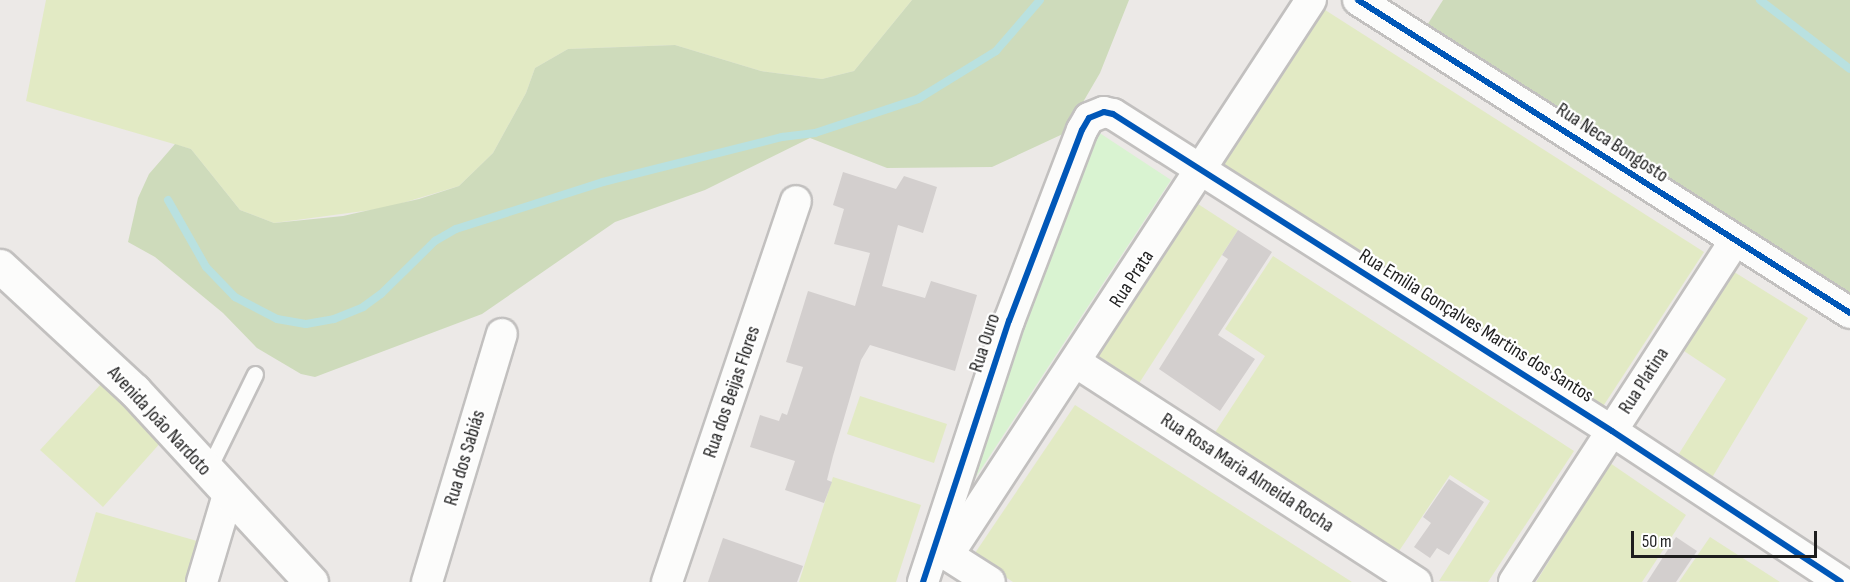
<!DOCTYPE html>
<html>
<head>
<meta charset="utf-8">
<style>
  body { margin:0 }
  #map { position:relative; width:1850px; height:582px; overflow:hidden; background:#ece9e7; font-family:"Sofia Sans Condensed",sans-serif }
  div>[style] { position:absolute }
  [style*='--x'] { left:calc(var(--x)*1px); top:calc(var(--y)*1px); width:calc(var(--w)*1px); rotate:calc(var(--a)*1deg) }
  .grass>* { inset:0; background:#e2eac4 }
  .forest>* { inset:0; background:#cedbbb }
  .park>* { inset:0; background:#d9f3d1 }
  .stream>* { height:8px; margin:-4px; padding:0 4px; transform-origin:4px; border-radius:4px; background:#b9e1e0 }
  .building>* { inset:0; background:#d3cfce }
  .roads { filter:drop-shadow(2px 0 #c2c0bf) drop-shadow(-2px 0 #c2c0bf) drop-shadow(0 2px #c2c0bf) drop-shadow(0 -2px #c2c0bf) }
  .service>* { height:15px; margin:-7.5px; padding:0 7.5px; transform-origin:7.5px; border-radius:7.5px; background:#fcfcfb }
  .minor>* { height:30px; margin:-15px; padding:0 15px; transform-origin:15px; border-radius:15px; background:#fcfcfb }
  .tertiary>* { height:33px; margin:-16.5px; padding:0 16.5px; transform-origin:16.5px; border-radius:16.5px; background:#fcfcfb }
  .cycleway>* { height:6px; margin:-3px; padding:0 3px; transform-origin:3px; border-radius:3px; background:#0057b8 }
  span { translate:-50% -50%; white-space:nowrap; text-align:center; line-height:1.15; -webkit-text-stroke:4.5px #fff; paint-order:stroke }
  .street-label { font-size:20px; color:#1e1e1e }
  .scale { position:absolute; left:1631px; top:531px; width:186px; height:27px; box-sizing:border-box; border:3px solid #1e1e1e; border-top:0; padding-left:8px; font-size:18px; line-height:21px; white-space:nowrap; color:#1e1e1e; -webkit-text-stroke:4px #fff; paint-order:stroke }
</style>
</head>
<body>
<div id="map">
  <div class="grass">
    <div style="clip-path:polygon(46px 0,912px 0,854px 71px,822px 79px,761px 71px,675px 45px,568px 49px,535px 68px,526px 93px,493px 153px,459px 186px,386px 208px,274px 223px,240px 210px,191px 149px,26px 101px)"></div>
    <div style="clip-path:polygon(1322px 8px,1704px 252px,1600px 411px,1219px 168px)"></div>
    <div style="clip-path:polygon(1198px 204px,1238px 230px,1136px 388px,1095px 362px)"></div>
    <div style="clip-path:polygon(1273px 256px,1574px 451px,1488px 582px,1439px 581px,1490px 501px,1450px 475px,1395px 557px,1212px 437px,1265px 356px,1225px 329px)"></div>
    <div style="clip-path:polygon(1731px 270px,1808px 318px,1710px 481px,1675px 460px,1726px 379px,1681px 349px)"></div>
    <div style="clip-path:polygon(101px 384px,163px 440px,103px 507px,40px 450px)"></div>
    <div style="clip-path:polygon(860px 396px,947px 424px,934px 463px,847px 434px)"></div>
    <div style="clip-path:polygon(1075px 405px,1352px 582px,1013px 582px,973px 556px)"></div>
    <div style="clip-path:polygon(1610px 463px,1686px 515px,1642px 582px,1536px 582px)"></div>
    <div style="clip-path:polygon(833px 477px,921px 505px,896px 582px,799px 582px)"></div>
    <div style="clip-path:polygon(96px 512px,197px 541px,185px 582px,75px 582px)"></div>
    <div style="clip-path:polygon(1710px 537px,1780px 582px,1679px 582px)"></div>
  </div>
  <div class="forest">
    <div style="clip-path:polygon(912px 0,1129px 0,1100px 73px,1065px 133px,992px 167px,887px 168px,810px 138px,705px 190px,615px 222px,482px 314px,315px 377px,301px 374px,257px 348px,223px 313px,155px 257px,128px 242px,138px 198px,149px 174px,175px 144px,191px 149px,240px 210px,274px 223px,343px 216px,419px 199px,459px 186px,493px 153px,526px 93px,535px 68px,568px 49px,675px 45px,761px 71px,822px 79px,854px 71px)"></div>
    <div style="clip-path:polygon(1443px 0,1850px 0,1850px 303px,1424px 30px)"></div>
  </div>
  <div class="park">
    <div style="clip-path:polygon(1089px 126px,1171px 180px,968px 489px)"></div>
  </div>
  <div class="stream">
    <div style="--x:1760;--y:0;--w:113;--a:37.5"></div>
    <div style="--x:168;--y:200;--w:77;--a:60.4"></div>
    <div style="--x:206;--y:267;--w:42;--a:46"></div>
    <div style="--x:235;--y:297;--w:47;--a:27.6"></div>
    <div style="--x:277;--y:319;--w:29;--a:10"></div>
    <div style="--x:306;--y:324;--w:28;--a:-10"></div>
    <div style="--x:334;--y:319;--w:31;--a:-22"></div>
    <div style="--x:363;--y:307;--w:22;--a:-36"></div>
    <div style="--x:381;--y:294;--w:76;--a:-44.5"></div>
    <div style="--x:435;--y:241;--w:24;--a:-30"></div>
    <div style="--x:456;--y:229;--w:154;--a:-17.7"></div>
    <div style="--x:603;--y:182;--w:185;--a:-14.1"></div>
    <div style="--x:782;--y:137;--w:33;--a:-7"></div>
    <div style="--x:815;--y:133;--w:108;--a:-18.3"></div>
    <div style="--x:918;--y:99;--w:92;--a:-31.6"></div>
    <div style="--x:996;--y:51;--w:67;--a:-49.2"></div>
  </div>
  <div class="building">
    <div style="clip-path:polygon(843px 172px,896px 189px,904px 176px,937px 187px,923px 233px,898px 225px,882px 286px,925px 298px,931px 281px,977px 295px,955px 371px,870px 345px,861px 360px,833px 456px,827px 480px,832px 482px,824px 503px,785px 490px,795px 461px,750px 447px,760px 415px,779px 421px,782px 413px,787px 415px,803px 367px,786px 362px,808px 291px,855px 306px,870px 253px,834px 244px,844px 209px,833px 205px)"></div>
    <div style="clip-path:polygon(1238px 230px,1272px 252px,1218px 335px,1255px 359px,1220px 411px,1159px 369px,1228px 259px,1222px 255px)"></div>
    <div style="clip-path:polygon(1449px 479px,1484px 502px,1449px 555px,1437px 548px,1430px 558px,1414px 547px,1431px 523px,1423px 517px)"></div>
    <div style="clip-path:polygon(1676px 537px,1697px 551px,1676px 582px,1647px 582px)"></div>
    <div style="clip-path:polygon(723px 538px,803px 566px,797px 582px,708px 582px)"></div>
  </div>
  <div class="roads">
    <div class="service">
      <div style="--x:207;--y:472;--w:109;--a:-63.9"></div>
    </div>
    <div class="minor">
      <div style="--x:1358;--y:0;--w:583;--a:32.46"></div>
      <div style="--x:1077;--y:363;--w:404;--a:32.9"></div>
      <div style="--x:935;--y:547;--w:65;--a:32.5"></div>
      <div style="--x:948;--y:555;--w:663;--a:-56.81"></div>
      <div style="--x:202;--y:582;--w:91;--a:-73.4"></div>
      <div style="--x:427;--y:582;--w:259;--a:-73.2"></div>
      <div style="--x:667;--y:582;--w:402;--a:-71.3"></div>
      <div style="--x:923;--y:582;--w:275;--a:-71.8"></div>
      <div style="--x:1009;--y:321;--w:204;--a:-69.1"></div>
      <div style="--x:1082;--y:130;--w:14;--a:-60"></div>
      <div style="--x:1089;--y:118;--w:16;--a:-22"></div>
      <div style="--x:1104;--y:112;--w:9;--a:13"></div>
      <div style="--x:1113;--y:114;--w:591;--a:32.43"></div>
      <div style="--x:1612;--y:431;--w:274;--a:33.4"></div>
      <div style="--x:1514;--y:582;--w:406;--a:-57.1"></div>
    </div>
    <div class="tertiary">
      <div style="--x:0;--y:266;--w:183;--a:42.8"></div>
      <div style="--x:134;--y:390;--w:261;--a:47.3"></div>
    </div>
  </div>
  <div class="cycleway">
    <div style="--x:1358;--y:0;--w:583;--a:32.46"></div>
    <div style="--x:923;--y:582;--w:275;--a:-71.8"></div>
    <div style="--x:1009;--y:321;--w:204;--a:-69.1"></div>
    <div style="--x:1082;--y:130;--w:14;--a:-60"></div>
    <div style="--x:1089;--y:118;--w:16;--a:-22"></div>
    <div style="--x:1104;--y:112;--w:9;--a:13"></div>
    <div style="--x:1113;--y:114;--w:591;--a:32.43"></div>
    <div style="--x:1612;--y:431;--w:274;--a:33.4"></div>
  </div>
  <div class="street-label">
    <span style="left:1612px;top:143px;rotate:33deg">Rua Neca Bongosto</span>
    <span style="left:1132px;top:279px;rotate:-57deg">Rua Prata</span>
    <span style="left:1476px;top:326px;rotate:32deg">Rua Emilia Gonçalves Martins dos Santos</span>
    <span style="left:985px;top:343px;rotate:-72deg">Rua Ouro</span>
    <span style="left:1644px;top:381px;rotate:-57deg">Rua Platina</span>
    <span style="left:732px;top:392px;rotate:-71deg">Rua dos Beijas Flores</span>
    <span style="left:159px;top:421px;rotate:47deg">Avenida João Nardoto</span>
    <span style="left:465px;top:458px;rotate:-73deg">Rua dos Sabiás</span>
    <span style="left:1247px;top:473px;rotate:33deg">Rua Rosa Maria Almeida Rocha</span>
  </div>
  <div class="scale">50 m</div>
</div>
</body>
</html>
